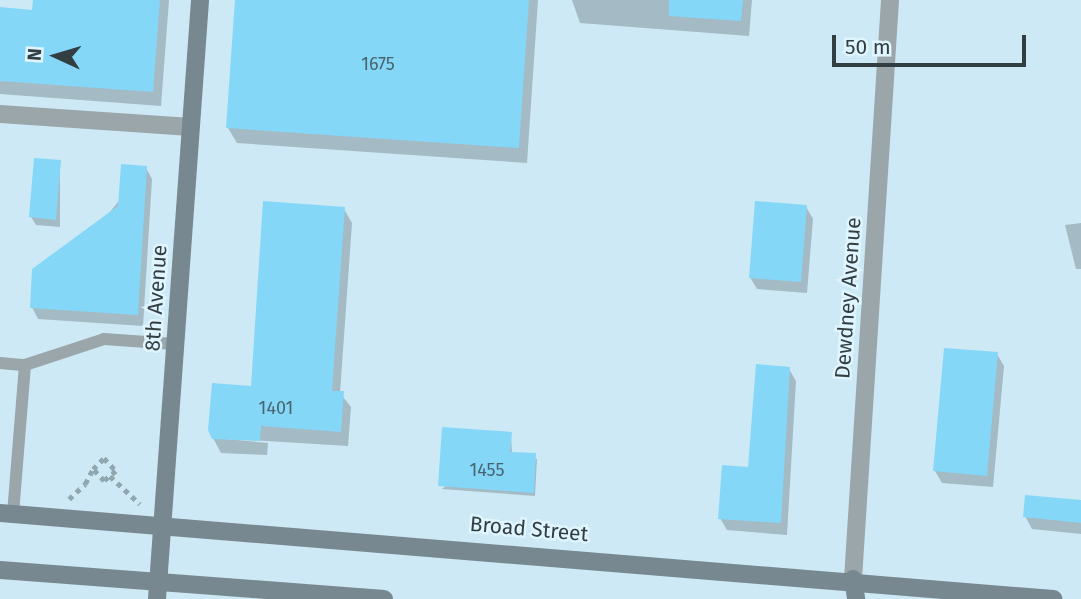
<!DOCTYPE html>
<html>
<head>
<meta charset="utf-8">
<style>
  body { margin:0 }
  #map { position:relative; width:1081px; height:599px; overflow:hidden; background:#cde9f5; font-family:"Fira Sans",sans-serif }
  div>[style] { position:absolute }
  [style*='--x'] { left:calc(var(--x)*1px); top:calc(var(--y)*1px); width:calc(var(--w)*1px); rotate:calc(var(--a)*1deg) }
  .shadow>* { inset:0; background:#0003 }
  .building>* { inset:0; background:#85d7f7 }
  .path>* { height:4.5px; margin-top:-2.25px; transform-origin:0; background:repeating-linear-gradient(90deg,#91a7b0 0 5px,transparent 0 10px) }
  .lane>* { height:12px; margin:-6px; padding:0 6px; transform-origin:6px; border-radius:6px; background:#9ba6ab }
  .street>* { height:18px; margin:-9px; padding:0 9px; transform-origin:9px; border-radius:9px; background:#9ba6ab }
  .secondary>* { height:18px; margin:-9px; padding:0 9px; transform-origin:9px; border-radius:9px; background:#778890 }
  span { translate:-50% -50%; white-space:nowrap; text-align:center; line-height:1.15; -webkit-text-stroke:5px #dff5ff; paint-order:stroke }
  .number-label { font-size:18px; color:#48646f }
  .number-label span { -webkit-text-stroke-width:0 }
  .street-label { font-size:21px; color:#333e42 }
  .north { position:absolute; left:21px; top:21px; width:70px; height:70px; -webkit-text-stroke:5px #dff5ff; paint-order:stroke; rotate:274deg; font-size:19px; font-weight:700; line-height:28px; text-align:center; color:#333e42 }
  .north::after { content:''; display:block; margin:auto; width:24px; height:32px; background:#333e42; clip-path:polygon(50% 0,100% 100%,50% 72%,0 100%) }
  .scale { position:absolute; left:832px; top:35px; width:194px; height:32px; box-sizing:border-box; border:4px solid #333e42; border-top:0; padding-left:9px; font-size:21px; line-height:24px; white-space:nowrap; color:#333e42; -webkit-text-stroke:5px #dff5ff; paint-order:stroke }
</style>
</head>
<body>
<div id="map">
  <div class="shadow">
    <div style="clip-path:polygon(35px 0,169px 0,161px 106px,0 94px,0 9px,34px 12px)"></div>
    <div style="clip-path:polygon(237px 0,538px 0,527px 163px,237px 143px,228px 128px)"></div>
    <div style="clip-path:polygon(572px 0,752px 0,749px 36px,580px 23px)"></div>
    <div style="clip-path:polygon(60px 161px,60px 227px,36px 225px,31px 217px)"></div>
    <div style="clip-path:polygon(146px 168px,152px 179px,143px 326px,38px 319px,32px 307px)"></div>
    <div style="clip-path:polygon(806px 207px,813px 219px,807px 293px,757px 289px,750px 277px)"></div>
    <div style="clip-path:polygon(344px 209px,352px 223px,340px 393px,351px 407px,348px 446px,215px 438px,268px 443px,267px 455px,221px 453px,213px 438px,252px 388px)"></div>
    <div style="clip-path:polygon(1081px 223px,1081px 269px,1076px 269px,1065px 225px)"></div>
    <div style="clip-path:polygon(997px 354px,1004px 366px,993px 487px,942px 483px,935px 471px)"></div>
    <div style="clip-path:polygon(789px 369px,796px 381px,787px 535px,727px 530px,720px 518px,749px 469px)"></div>
    <div style="clip-path:polygon(511px 434px,512px 454px,537px 459px,535px 496px,442px 489px)"></div>
    <div style="clip-path:polygon(1081px 502px,1081px 534px,1032px 529px,1025px 516px)"></div>
  </div>
  <div class="building">
    <div style="clip-path:polygon(33px 0,160px 0,153px 92px,0 81px,0 7px,32px 10px)"></div>
    <div style="clip-path:polygon(235px 0,529px 0,519px 148px,226px 128px)"></div>
    <div style="clip-path:polygon(669px 0,743px 0,741px 21px,669px 16px)"></div>
    <div style="clip-path:polygon(34px 158px,61px 160px,56px 220px,29px 217px)"></div>
    <div style="clip-path:polygon(121px 164px,147px 166px,138px 315px,30px 308px,32px 269px,118px 206px)"></div>
    <div style="clip-path:polygon(263px 201px,345px 207px,332px 391px,344px 391px,341px 432px,261px 426px,260px 441px,212px 439px,208px 430px,212px 383px,251px 386px)"></div>
    <div style="clip-path:polygon(755px 201px,807px 205px,801px 282px,749px 278px)"></div>
    <div style="clip-path:polygon(944px 348px,998px 352px,987px 476px,933px 471px)"></div>
    <div style="clip-path:polygon(756px 364px,790px 367px,781px 523px,718px 519px,722px 465px,748px 467px)"></div>
    <div style="clip-path:polygon(442px 427px,512px 432px,510px 452px,536px 453px,534px 493px,438px 486px)"></div>
    <div style="clip-path:polygon(1025px 495px,1081px 500px,1081px 523px,1023px 517px)"></div>
  </div>
  <div class="path">
    <div style="--x:110;--y:476;--w:41;--a:43"></div>
    <div style="--x:69;--y:499;--w:22;--a:-43"></div>
    <div style="--x:85;--y:484;--w:17;--a:-62"></div>
    <div style="--x:93;--y:469;--w:16;--a:-45"></div>
    <div style="--x:104;--y:458;--w:18;--a:47"></div>
    <div style="--x:116;--y:471;--w:16;--a:140"></div>
    <div style="--x:104;--y:481;--w:16;--a:-133"></div>
  </div>
  <div class="lane">
    <div style="--x:0;--y:363;--w:25;--a:5"></div>
    <div style="--x:13;--y:514;--w:149;--a:-85.4"></div>
    <div style="--x:25;--y:365;--w:83;--a:-18.2"></div>
    <div style="--x:104;--y:339;--w:71;--a:4"></div>
  </div>
  <div class="street">
    <div style="--x:0;--y:114;--w:191;--a:3.9"></div>
    <div style="--x:853;--y:579;--w:580;--a:-86.34"></div>
  </div>
  <div class="secondary">
    <div style="--x:0;--y:513;--w:1057;--a:4.67"></div>
    <div style="--x:0;--y:570;--w:385;--a:4.3"></div>
    <div style="--x:853;--y:579;--w:20;--a:81"></div>
    <div style="--x:157;--y:599;--w:601;--a:-85.89"></div>
  </div>
  <div class="number-label">
    <span style="left:378px;top:64px">1675</span>
    <span style="left:276px;top:408px">1401</span>
    <span style="left:487px;top:470px">1455</span>
  </div>
  <div class="street-label">
    <span style="left:156px;top:298px;rotate:-86deg">8th Avenue</span>
    <span style="left:848px;top:298px;rotate:-86deg">Dewdney Avenue</span>
    <span style="left:529px;top:529px;rotate:5deg">Broad Street</span>
  </div>
  <div class="north">N</div>
  <div class="scale">50 m</div>
</div>
</body>
</html>
